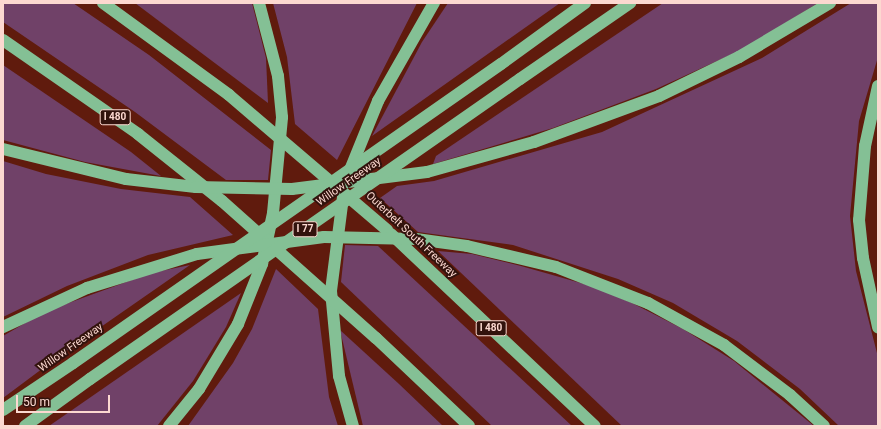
<!DOCTYPE html>
<html>
<head>
<meta charset="utf-8">
<style>
  body { margin:0 }
  #map { position:relative; width:881px; height:429px; overflow:hidden; background:#601b0d; font-family:Roboto,sans-serif }
  div>[style] { position:absolute }
  [style*='--x'] { left:calc(var(--x)*1px); top:calc(var(--y)*1px); width:calc(var(--w)*1px); rotate:calc(var(--a)*1deg) }
  .green>* { inset:0; background:#704168 }
  .motorway>* { height:12px; margin:-6px; padding:0 6px; transform-origin:6px; border-radius:6px; background:#84c095 }
  .motorway-bridge>* { height:12px; margin:-6px; padding:0 6px; transform-origin:6px; border-radius:6px; background:#84c095 }
  span { translate:-50% -50%; white-space:nowrap; text-align:center; line-height:1.15; -webkit-text-stroke:4px #32130d; paint-order:stroke }
  .shield-label span { padding:1px 3px; background:#32130d; border:1px solid; border-radius:3px; -webkit-text-stroke-width:0 }
  .shield-label { font-size:10px; color:#fcd8d0; font-weight:700 }
  .street-label { font-size:11px; color:#fcd8d0 }
  .frame { position:absolute; inset:0; border:4px solid #fcd8d0; pointer-events:none }
  .scale { position:absolute; left:16px; top:395px; width:94px; height:18px; box-sizing:border-box; border:2px solid #fcd8d0; border-top:0; padding-left:5px; font-size:12px; line-height:14px; white-space:nowrap; color:#fcd8d0; -webkit-text-stroke:3px #32130d; paint-order:stroke }
</style>
</head>
<body>
<div id="map">
  <div class="green">
    <div style="clip-path:polygon(3px 3px,73px 3px,149px 55px,271px 150px,268px 180px,226px 180px,135px 112px,3px 22px)"></div>
    <div style="clip-path:polygon(135px 3px,252px 3px,266px 58px,268px 103px)"></div>
    <div style="clip-path:polygon(273px 3px,417px 3px,337px 160px,295px 124px,287px 57px)"></div>
    <div style="clip-path:polygon(448px 3px,560px 3px,372px 136px,422px 42px)"></div>
    <div style="clip-path:polygon(663px 3px,818px 3px,741px 50px,656px 89px,553px 128px,433px 164px,436px 156px)"></div>
    <div style="clip-path:polygon(851px 3px,878px 3px,878px 57px,859px 121px,850px 216px,856px 271px,878px 357px,878px 426px,839px 426px,800px 389px,737px 341px,673px 303px,618px 279px,513px 245px,418px 232px,380px 198px,397px 186px,434px 181px,602px 132px,762px 58px)"></div>
    <div style="clip-path:polygon(3px 65px,131px 152px,161px 176px,85px 162px,3px 140px)"></div>
    <div style="clip-path:polygon(3px 161px,46px 174px,121px 189px,190px 197px,233px 235px,148px 255px,67px 286px,3px 317px)"></div>
    <div style="clip-path:polygon(345px 245px,378px 246px,572px 426px,492px 426px,341px 282px)"></div>
    <div style="clip-path:polygon(438px 251px,472px 254px,521px 266px,591px 286px,632px 303px,683px 329px,734px 361px,814px 426px,622px 426px)"></div>
    <div style="clip-path:polygon(190px 265px,62px 354px,3px 398px,3px 336px,44px 312px,151px 273px)"></div>
    <div style="clip-path:polygon(276px 269px,318px 309px,329px 397px,338px 426px,188px 426px,233px 363px,252px 329px)"></div>
    <div style="clip-path:polygon(241px 293px,226px 327px,193px 381px,157px 426px,49px 426px)"></div>
    <div style="clip-path:polygon(340px 330px,399px 384px,443px 426px,363px 426px)"></div>
  </div>
  <div class="motorway">
    <div style="--x:103;--y:3;--w:156;--a:36.1"></div>
    <div style="--x:3;--y:40;--w:165;--a:34.8"></div>
    <div style="--x:138;--y:134;--w:107;--a:38.6"></div>
    <div style="--x:501;--y:64;--w:104;--a:-36"></div>
    <div style="--x:520;--y:79;--w:134;--a:-34.6"></div>
    <div style="--x:878;--y:86;--w:61;--a:102.2"></div>
    <div style="--x:865;--y:146;--w:74;--a:94.6"></div>
    <div style="--x:859;--y:220;--w:38;--a:84"></div>
    <div style="--x:863;--y:258;--w:71;--a:77.7"></div>
    <div style="--x:3;--y:149;--w:127;--a:13.7"></div>
    <div style="--x:427;--y:172;--w:111;--a:-15.7"></div>
    <div style="--x:534;--y:142;--w:133;--a:-20.2"></div>
    <div style="--x:659;--y:96;--w:89;--a:-26"></div>
    <div style="--x:739;--y:57;--w:106;--a:-30.7"></div>
    <div style="--x:348;--y:175;--w:80;--a:-67.9"></div>
    <div style="--x:378;--y:101;--w:113;--a:-60.3"></div>
    <div style="--x:343;--y:197;--w:95;--a:97.3"></div>
    <div style="--x:331;--y:291;--w:85;--a:84.6"></div>
    <div style="--x:339;--y:376;--w:52;--a:74.4"></div>
    <div style="--x:391;--y:234;--w:280;--a:43.3"></div>
    <div style="--x:467;--y:246;--w:91;--a:13.3"></div>
    <div style="--x:556;--y:267;--w:99;--a:21.4"></div>
    <div style="--x:648;--y:303;--w:87;--a:28.9"></div>
    <div style="--x:724;--y:345;--w:83;--a:37.1"></div>
    <div style="--x:790;--y:395;--w:46;--a:42.4"></div>
    <div style="--x:3;--y:327;--w:93;--a:-24.9"></div>
    <div style="--x:87;--y:288;--w:115;--a:-17.2"></div>
    <div style="--x:376;--y:338;--w:128;--a:43.4"></div>
    <div style="--x:3;--y:410;--w:84;--a:-33.9"></div>
    <div style="--x:25;--y:426;--w:80;--a:-35.9"></div>
    <div style="--x:169;--y:426;--w:48;--a:-51"></div>
    <div style="--x:199;--y:389;--w:76;--a:-59"></div>
    <div style="--x:238;--y:324;--w:65;--a:-68.2"></div>
    <div style="--x:262;--y:264;--w:52;--a:-77.8"></div>
    <div style="--x:273;--y:213;--w:96;--a:-84.6"></div>
    <div style="--x:282;--y:117;--w:41;--a:-95.6"></div>
    <div style="--x:278;--y:76;--w:75;--a:-104.6"></div>
  </div>
  <div class="motorway-bridge">
    <div style="--x:229;--y:95;--w:208;--a:40.5"></div>
    <div style="--x:126;--y:179;--w:70;--a:6.5"></div>
    <div style="--x:196;--y:187;--w:96;--a:1.2"></div>
    <div style="--x:292;--y:189;--w:136;--a:-7.2"></div>
    <div style="--x:222;--y:201;--w:206;--a:41.7"></div>
    <div style="--x:197;--y:254;--w:128;--a:-7.6"></div>
    <div style="--x:324;--y:237;--w:92;--a:1.2"></div>
    <div style="--x:416;--y:239;--w:51;--a:7.8"></div>
    <div style="--x:73;--y:363;--w:522;--a:-34.94"></div>
    <div style="--x:90;--y:379;--w:524;--a:-34.9"></div>
  </div>
  <div class="shield-label">
    <span style="left:115px;top:117px">I 480</span>
    <span style="left:305px;top:229px">I 77</span>
    <span style="left:491px;top:328px">I 480</span>
  </div>
  <div class="street-label">
    <span style="left:349px;top:182px;rotate:-35deg">Willow Freeway</span>
    <span style="left:411px;top:235px;rotate:43deg">Outerbelt South Freeway</span>
    <span style="left:71px;top:348px;rotate:-35deg">Willow Freeway</span>
  </div>
  <div class="frame"></div>
  <div class="scale">50 m</div>
</div>
</body>
</html>
